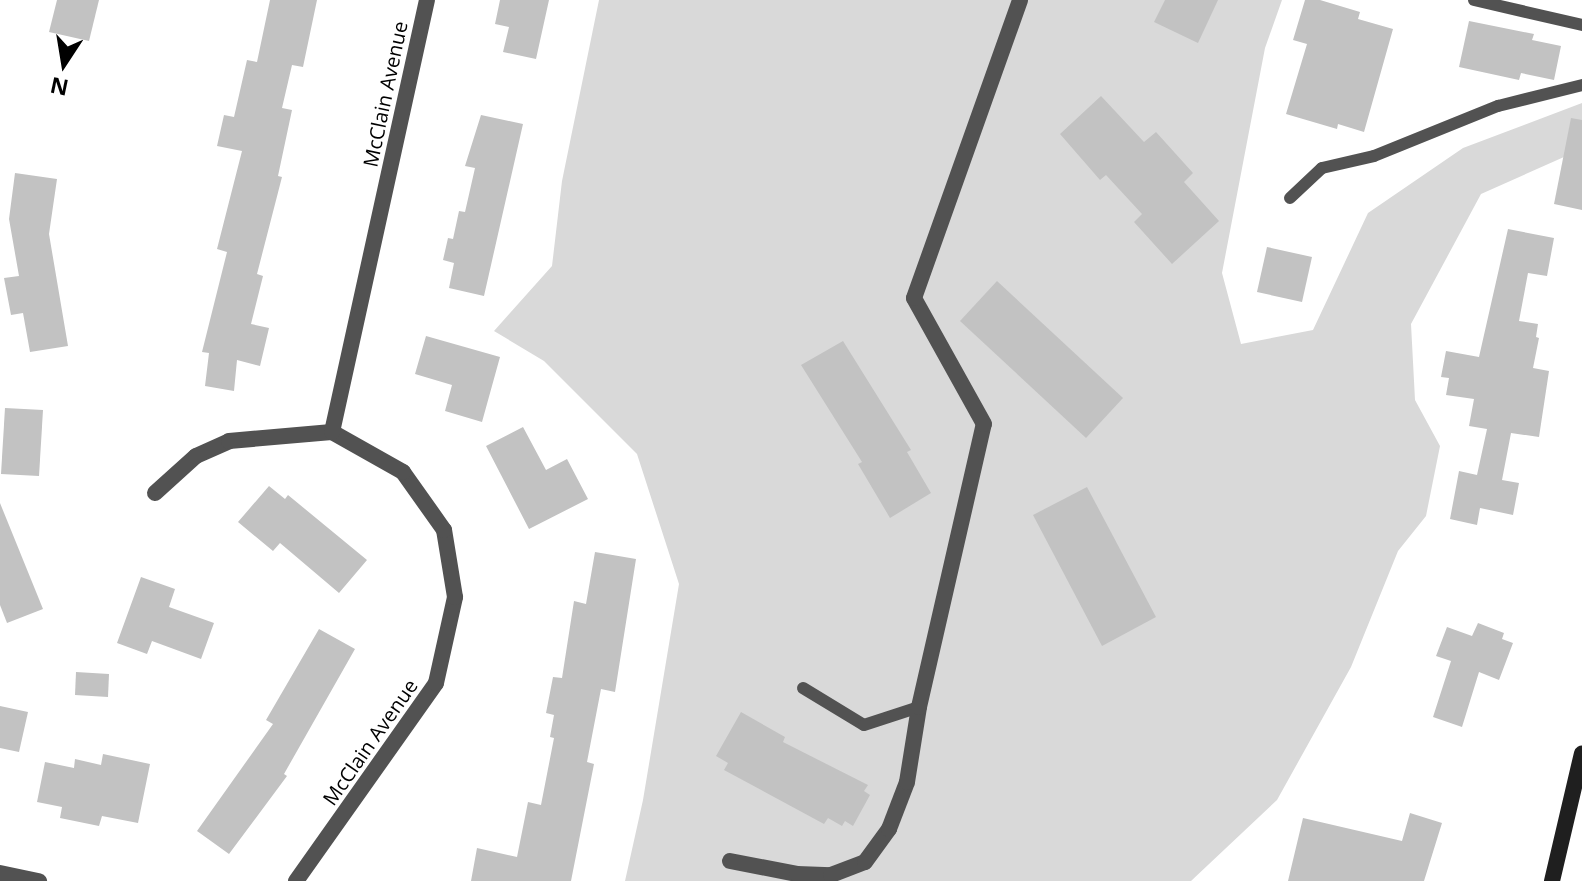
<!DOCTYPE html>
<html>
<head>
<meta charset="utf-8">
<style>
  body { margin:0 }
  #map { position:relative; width:1582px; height:881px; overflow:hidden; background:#fff; font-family:"Open Sans",sans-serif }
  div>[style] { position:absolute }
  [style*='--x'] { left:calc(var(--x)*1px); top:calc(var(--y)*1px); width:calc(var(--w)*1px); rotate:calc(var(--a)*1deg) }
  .green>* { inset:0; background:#d9d9d9 }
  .building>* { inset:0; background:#c2c2c2 }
  .service>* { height:12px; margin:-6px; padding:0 6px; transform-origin:6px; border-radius:6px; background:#525252 }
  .minor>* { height:16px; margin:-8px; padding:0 8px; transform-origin:8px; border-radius:8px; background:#525252 }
  .secondary>* { height:16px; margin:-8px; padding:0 8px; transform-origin:8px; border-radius:8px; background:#1f1f1f }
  span { translate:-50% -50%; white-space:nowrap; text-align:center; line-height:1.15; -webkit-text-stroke:6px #fff; paint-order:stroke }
  .street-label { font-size:20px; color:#000 }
  .north { position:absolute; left:24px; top:24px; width:80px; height:80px; -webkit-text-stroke:6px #fff; paint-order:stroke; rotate:192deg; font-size:22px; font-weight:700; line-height:32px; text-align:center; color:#000 }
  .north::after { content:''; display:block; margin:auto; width:28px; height:36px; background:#000; clip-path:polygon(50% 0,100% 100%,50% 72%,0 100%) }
</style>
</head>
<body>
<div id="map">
  <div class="green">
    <div style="clip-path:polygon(599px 0,1282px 0,1265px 48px,1222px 273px,1241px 344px,1313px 330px,1368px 213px,1463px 148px,1582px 103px,1582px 149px,1481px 194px,1411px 324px,1415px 400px,1440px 446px,1426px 516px,1398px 551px,1351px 667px,1277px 800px,1191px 881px,625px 881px,643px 800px,679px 584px,637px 454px,544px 361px,494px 331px,552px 266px,562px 181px)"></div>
  </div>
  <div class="building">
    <div style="clip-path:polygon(57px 0,99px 0,89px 41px,49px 32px)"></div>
    <div style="clip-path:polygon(270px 0,317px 0,303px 67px,292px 65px,282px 108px,292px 110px,278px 176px,282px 177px,257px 274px,263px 276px,251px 324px,269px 328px,260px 366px,237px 360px,234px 391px,205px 386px,209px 353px,202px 352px,227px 252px,217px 249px,242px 151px,217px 146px,224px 115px,234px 117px,247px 60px,257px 62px)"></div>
    <div style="clip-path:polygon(500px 0,549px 0,536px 59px,503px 52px,509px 27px,495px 24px)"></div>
    <div style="clip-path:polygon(1165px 0,1218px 0,1198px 43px,1154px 22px)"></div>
    <div style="clip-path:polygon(1305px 0,1320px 0,1360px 12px,1358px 19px,1393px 29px,1364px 132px,1338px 124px,1337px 129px,1286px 114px,1307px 44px,1293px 40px)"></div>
    <div style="clip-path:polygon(1469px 21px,1534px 34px,1532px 40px,1561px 46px,1554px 80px,1521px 73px,1519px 80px,1459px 67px)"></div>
    <div style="clip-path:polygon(1101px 96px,1144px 142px,1156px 132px,1193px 173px,1184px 182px,1219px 221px,1172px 264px,1134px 222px,1142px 214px,1106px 175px,1100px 180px,1060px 134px)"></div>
    <div style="clip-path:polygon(481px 115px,523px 124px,484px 296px,449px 288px,454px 263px,443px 260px,448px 238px,453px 239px,459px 211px,465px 212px,475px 168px,465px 166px)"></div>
    <div style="clip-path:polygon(1571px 118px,1582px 120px,1582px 210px,1554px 204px)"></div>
    <div style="clip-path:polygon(15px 173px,57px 179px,49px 234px,68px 346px,30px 352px,23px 313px,11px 315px,4px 278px,19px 276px,9px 219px)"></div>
    <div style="clip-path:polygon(1508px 229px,1554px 238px,1547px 276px,1528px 273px,1519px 321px,1538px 324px,1536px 337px,1539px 338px,1533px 368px,1549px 371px,1539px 437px,1511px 433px,1502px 480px,1519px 483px,1513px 515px,1480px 508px,1477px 525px,1450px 519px,1459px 471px,1477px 475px,1487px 429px,1469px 426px,1474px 399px,1446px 395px,1449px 378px,1441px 377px,1446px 351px,1479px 357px)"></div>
    <div style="clip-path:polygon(1267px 247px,1312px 257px,1302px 302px,1257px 292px)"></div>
    <div style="clip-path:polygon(997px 281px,1123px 398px,1086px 438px,960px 321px)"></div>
    <div style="clip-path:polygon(426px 336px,500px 357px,482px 422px,445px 411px,452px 385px,415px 374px)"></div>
    <div style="clip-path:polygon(843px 341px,911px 450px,907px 452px,931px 493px,890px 518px,858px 464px,862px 462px,801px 365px)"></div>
    <div style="clip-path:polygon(5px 408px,43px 410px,39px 476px,1px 474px)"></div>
    <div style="clip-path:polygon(523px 427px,546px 470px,567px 459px,588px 499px,529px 529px,486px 446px)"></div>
    <div style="clip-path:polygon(269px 486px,285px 499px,288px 495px,367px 560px,339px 593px,280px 543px,273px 551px,238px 522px)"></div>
    <div style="clip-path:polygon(1087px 487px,1156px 617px,1102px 646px,1033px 515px)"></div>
    <div style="clip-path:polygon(0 503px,43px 609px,7px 623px,0 605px)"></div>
    <div style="clip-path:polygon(595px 552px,636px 559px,615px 692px,601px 689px,587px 762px,594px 764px,571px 881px,471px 881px,477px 848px,517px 857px,528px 802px,541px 805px,554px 738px,550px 737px,554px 715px,546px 713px,553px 677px,562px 678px,574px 601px,586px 604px)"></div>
    <div style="clip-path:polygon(141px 577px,175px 589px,169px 607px,214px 623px,201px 659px,152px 641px,147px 654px,117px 643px)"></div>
    <div style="clip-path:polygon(1478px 623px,1504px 633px,1502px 639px,1513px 643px,1499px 680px,1479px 672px,1462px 727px,1433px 717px,1451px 661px,1436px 656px,1447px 627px,1472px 636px)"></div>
    <div style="clip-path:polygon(319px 629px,355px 649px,284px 774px,287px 776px,229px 854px,197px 831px,273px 724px,266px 720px)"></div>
    <div style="clip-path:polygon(76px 672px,109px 674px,108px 697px,75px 695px)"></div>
    <div style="clip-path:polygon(0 706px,28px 712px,19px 752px,0 748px)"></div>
    <div style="clip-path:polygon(741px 712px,785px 737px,783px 742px,868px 785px,864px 791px,870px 795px,853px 826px,845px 821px,842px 826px,828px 818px,824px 824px,724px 770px,728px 763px,716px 756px)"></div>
    <div style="clip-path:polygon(103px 754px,150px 764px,138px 823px,102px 816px,99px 826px,60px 818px,62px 807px,37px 802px,45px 762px,74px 768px,75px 759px,101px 765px)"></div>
    <div style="clip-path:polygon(1410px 813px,1442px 823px,1424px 881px,1288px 881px,1303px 818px,1402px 841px)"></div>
  </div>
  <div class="service">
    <div style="--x:1474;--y:0;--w:111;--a:13"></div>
    <div style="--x:1290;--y:198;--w:44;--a:-43.2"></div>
    <div style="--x:1322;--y:168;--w:53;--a:-13"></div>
    <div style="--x:1374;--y:156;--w:134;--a:-22"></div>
    <div style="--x:1498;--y:106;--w:87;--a:-14"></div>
    <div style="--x:803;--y:688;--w:71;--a:31.2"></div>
    <div style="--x:864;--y:725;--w:58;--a:-18.1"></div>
  </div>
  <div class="minor">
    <div style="--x:155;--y:493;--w:55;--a:-42.1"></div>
    <div style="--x:196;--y:456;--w:36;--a:-24"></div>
    <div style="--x:229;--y:441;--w:103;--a:-5"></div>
    <div style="--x:730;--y:861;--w:68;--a:11"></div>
    <div style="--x:797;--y:874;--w:34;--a:2"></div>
    <div style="--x:831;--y:875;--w:36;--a:-21"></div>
    <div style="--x:865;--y:862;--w:41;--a:-54"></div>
    <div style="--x:889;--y:829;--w:50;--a:-69"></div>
    <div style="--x:907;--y:782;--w:76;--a:-80.9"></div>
    <div style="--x:919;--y:707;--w:290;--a:-77.1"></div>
    <div style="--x:984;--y:424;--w:144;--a:-119.1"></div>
    <div style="--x:914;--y:298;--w:316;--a:-70.4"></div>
    <div style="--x:0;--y:873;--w:40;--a:12"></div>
    <div style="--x:296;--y:881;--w:242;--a:-54.7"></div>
    <div style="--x:436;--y:683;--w:88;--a:-77.5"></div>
    <div style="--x:455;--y:597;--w:68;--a:-99.3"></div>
    <div style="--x:444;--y:530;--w:71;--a:-125.3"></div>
    <div style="--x:403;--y:472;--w:81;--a:-150.6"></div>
    <div style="--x:332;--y:432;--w:442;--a:-77.6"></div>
  </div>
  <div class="secondary">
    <div style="--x:1552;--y:881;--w:131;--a:-76.8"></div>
  </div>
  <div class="street-label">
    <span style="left:385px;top:94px;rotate:-78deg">McClain Avenue</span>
    <span style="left:370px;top:742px;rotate:-55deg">McClain Avenue</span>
  </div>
  <div class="north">N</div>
</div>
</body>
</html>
